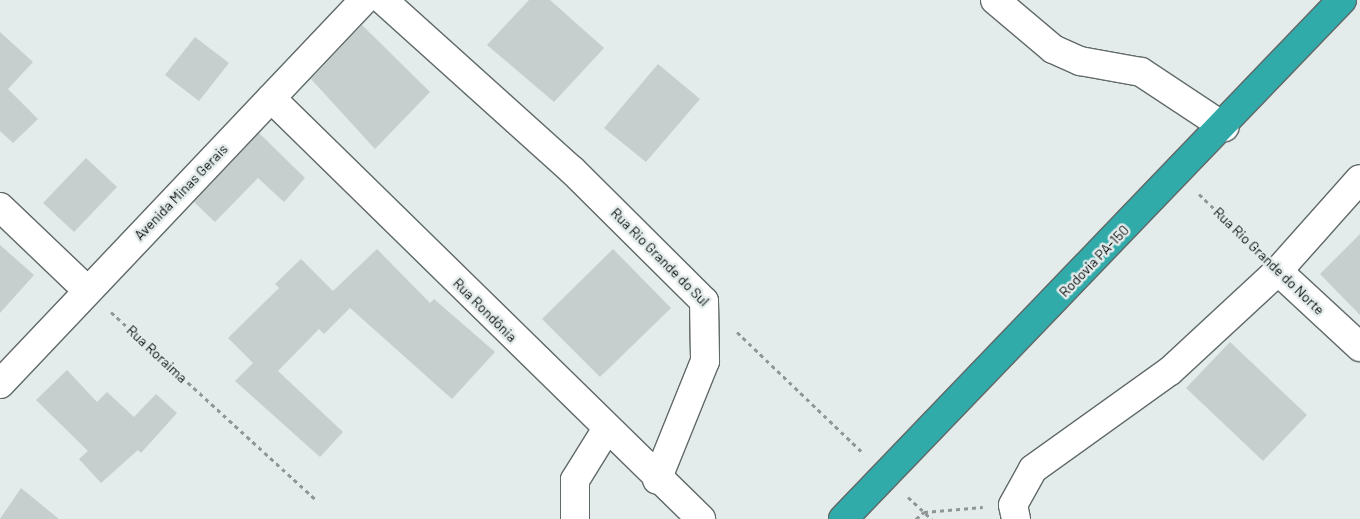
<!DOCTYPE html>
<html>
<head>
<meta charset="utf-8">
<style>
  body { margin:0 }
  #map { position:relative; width:1360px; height:519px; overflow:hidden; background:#e3ebeb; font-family:Barlow,sans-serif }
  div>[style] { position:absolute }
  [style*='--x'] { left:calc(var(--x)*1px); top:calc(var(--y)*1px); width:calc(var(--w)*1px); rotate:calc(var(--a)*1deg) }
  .building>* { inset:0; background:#c6cece }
  .path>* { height:3px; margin-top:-1.5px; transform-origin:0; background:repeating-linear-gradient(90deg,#909696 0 4px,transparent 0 8px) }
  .roads { filter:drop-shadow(1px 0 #616969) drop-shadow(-1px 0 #616969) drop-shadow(0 1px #616969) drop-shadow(0 -1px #616969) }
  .minor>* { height:28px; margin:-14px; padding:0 14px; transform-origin:14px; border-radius:14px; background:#fff }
  .highway>* { height:28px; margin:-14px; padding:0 14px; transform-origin:14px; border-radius:14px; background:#31aaaa }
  span { translate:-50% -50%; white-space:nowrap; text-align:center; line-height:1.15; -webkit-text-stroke:5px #e3ebeb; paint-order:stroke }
  .street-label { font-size:14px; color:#090c0c }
</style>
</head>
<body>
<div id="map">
  <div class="building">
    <div style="clip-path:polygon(529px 0,550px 0,604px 48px,554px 102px,487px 45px)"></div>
    <div style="clip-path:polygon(362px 25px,430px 92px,375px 149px,311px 79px)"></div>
    <div style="clip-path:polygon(0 32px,33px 62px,8px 89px,38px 119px,13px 143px,0 131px)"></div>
    <div style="clip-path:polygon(195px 37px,229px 63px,199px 101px,165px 75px)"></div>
    <div style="clip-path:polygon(658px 64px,700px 99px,646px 162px,604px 128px)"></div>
    <div style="clip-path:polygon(259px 133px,305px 178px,284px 202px,258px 178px,215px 222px,194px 202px)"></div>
    <div style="clip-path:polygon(86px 158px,117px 187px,74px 232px,43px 203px)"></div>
    <div style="clip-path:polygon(1360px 234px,1360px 315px,1320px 274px)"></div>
    <div style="clip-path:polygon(0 245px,34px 275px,0 313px)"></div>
    <div style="clip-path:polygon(377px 249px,430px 303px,434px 299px,495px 352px,452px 399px,350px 308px,324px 334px,319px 329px,278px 371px,343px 432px,320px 457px,235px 381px,253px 363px,228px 338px,279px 288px,275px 284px,301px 259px,333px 291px)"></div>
    <div style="clip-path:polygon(613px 249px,671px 308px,600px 377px,542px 319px)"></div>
    <div style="clip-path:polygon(1230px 342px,1307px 415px,1263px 461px,1186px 388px)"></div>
    <div style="clip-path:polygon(67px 370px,97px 402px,107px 392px,134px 417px,156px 394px,177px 413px,141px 453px,138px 450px,101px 483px,79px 459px,88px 451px,36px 400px)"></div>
    <div style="clip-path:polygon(21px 488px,59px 519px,0 519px)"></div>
  </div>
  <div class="path">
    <div style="--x:1199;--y:194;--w:81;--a:44"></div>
    <div style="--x:111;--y:312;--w:277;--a:42.5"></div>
    <div style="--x:737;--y:332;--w:176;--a:43.8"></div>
    <div style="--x:908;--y:497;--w:33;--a:43"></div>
    <div style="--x:916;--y:519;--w:11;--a:-41"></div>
    <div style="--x:924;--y:512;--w:59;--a:-4.8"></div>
  </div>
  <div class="roads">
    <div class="minor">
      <div style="--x:383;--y:0;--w:254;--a:42"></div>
      <div style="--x:572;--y:170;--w:186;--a:44.8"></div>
      <div style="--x:704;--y:301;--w:60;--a:89"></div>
      <div style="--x:705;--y:361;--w:128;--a:112"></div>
      <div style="--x:995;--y:0;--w:76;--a:40.2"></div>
      <div style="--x:1053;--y:49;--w:30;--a:24"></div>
      <div style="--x:1080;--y:61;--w:62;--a:10.2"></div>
      <div style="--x:1141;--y:72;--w:100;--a:33.5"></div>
      <div style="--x:271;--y:98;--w:602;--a:44.39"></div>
      <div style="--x:0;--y:207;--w:120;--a:43.7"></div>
      <div style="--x:1278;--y:271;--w:112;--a:42.8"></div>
      <div style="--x:0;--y:384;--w:529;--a:-46.53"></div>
      <div style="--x:575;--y:519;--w:39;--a:-90"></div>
      <div style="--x:575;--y:480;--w:59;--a:-58.2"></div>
      <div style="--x:1016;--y:519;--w:14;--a:-102"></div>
      <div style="--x:1013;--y:505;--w:41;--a:-60.9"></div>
      <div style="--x:1033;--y:469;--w:168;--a:-35.6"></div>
      <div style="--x:1170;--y:371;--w:147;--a:-42.8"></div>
      <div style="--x:1278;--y:271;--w:123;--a:-48.3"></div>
    </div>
    <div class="highway">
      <div style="--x:843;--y:519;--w:720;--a:-46.13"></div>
    </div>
  </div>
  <div class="street-label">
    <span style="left:181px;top:192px;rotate:-46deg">Avenida Minas Gerais</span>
    <span style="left:660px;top:257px;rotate:45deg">Rua Rio Grande do Sul</span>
    <span style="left:1094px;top:261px;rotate:-46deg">Rodovia PA-150</span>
    <span style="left:1269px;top:261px;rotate:44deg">Rua Rio Grande do Norte</span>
    <span style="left:485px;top:310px;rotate:45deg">Rua Rondônia</span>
    <span style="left:157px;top:354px;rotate:43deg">Rua Roraima</span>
  </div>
</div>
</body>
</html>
